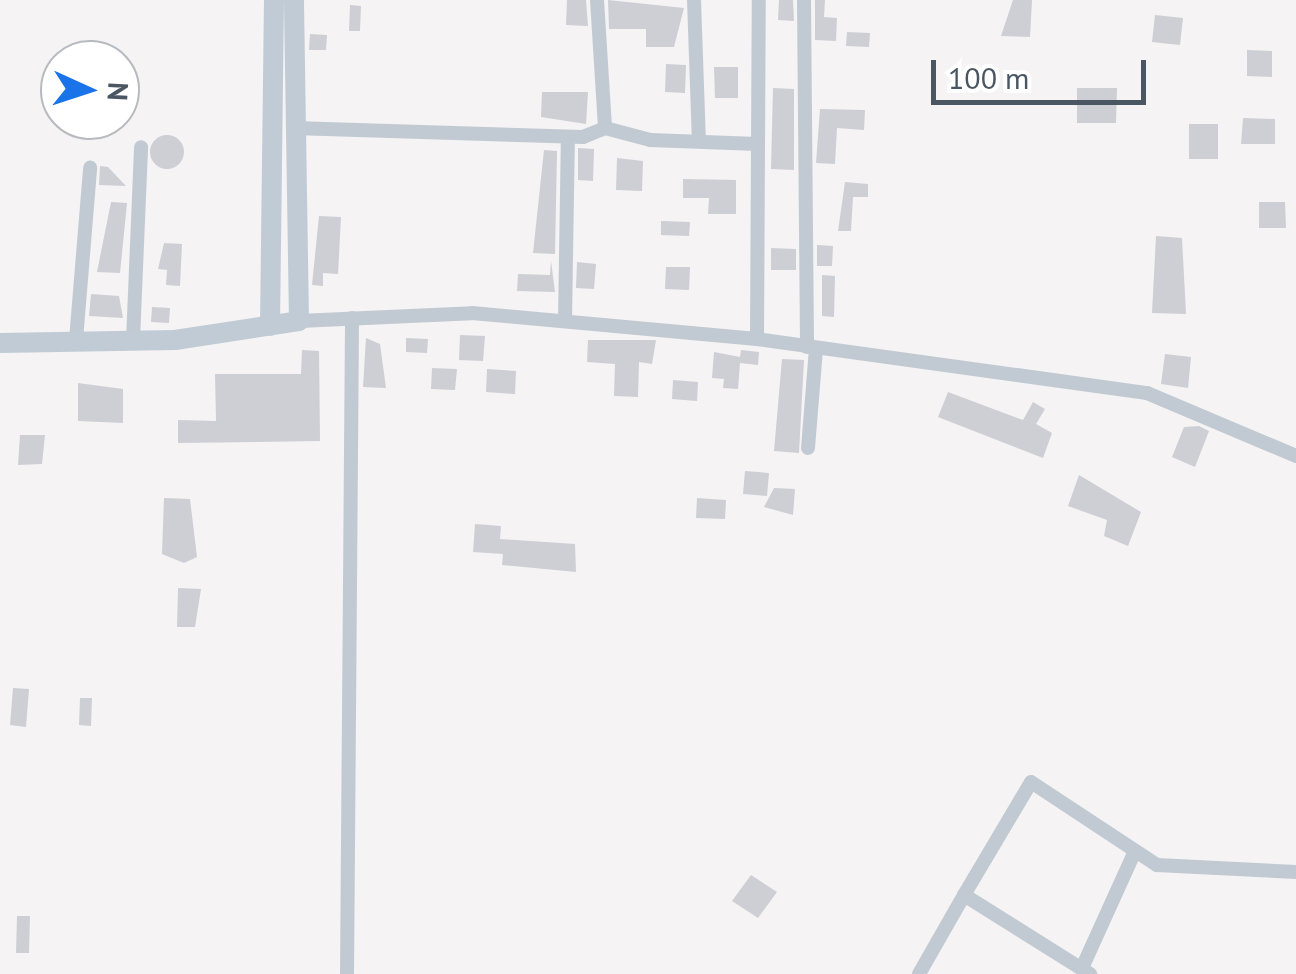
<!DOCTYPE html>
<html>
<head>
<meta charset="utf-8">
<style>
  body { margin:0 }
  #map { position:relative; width:1296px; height:974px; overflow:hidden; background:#f5f3f3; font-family:"PT Sans",sans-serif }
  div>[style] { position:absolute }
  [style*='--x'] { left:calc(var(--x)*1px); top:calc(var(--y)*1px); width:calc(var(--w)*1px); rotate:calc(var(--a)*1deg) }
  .building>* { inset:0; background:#cdcfd5 }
  .round { border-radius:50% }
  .street>* { height:14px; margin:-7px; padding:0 7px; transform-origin:7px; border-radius:7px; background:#c1cad2 }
  .secondary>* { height:20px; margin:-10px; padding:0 10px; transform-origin:10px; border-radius:10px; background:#c1cbd6 }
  span { translate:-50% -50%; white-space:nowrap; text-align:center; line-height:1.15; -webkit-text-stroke:10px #fff; paint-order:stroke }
  .north { position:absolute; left:40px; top:40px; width:100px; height:100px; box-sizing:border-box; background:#fff; border:2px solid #b7bbc0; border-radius:50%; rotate:93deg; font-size:28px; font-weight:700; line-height:40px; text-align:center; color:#4a5661 }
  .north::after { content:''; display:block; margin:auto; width:35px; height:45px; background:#1a73e8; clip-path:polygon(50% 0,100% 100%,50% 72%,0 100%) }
  .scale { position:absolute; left:931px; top:60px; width:215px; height:45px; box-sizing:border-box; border:5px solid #4a5661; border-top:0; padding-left:12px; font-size:30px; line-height:35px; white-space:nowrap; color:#4a5661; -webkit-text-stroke:8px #fff; paint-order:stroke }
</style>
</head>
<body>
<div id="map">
  <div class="building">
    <div style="clip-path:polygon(567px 0,586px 0,588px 26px,566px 25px)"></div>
    <div style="clip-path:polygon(608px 0,684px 8px,674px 47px,646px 47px,646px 29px,609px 29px)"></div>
    <div style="clip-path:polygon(779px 0,793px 0,794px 21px,778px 20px)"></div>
    <div style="clip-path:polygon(815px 0,825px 0,824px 17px,837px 18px,836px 41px,815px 40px)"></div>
    <div style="clip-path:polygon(1013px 0,1032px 0,1030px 37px,1001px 36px)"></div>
    <div style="clip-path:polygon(350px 5px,361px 6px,360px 31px,349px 31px)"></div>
    <div style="clip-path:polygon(1155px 15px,1183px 18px,1180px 45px,1152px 42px)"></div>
    <div style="clip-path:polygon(847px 32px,870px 33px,869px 47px,846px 46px)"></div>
    <div style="clip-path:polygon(310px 34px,327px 35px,326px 50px,309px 50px)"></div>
    <div style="clip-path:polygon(1247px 50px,1272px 51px,1272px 77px,1247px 76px)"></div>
    <div style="clip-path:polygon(666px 64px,686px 65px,685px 93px,665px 92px)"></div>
    <div style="clip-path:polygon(714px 67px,738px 67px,738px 98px,715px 98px)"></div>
    <div style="clip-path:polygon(773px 88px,794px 89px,794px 170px,771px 169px)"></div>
    <div style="clip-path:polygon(1077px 88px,1117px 88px,1116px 123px,1077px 123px)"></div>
    <div style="clip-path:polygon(542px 92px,588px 92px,586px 124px,541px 117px)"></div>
    <div style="clip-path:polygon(820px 109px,865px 110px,864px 130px,837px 128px,835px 164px,816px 163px)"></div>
    <div style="clip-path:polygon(1243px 118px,1275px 119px,1275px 144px,1241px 144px)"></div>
    <div style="clip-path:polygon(1189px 124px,1218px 124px,1218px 159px,1189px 159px)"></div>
    <div class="round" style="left:150px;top:135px;width:34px;height:34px"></div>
    <div style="clip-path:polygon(578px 148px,594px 149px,593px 181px,578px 180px)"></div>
    <div style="clip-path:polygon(544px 150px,557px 151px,555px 254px,533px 253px)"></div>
    <div style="clip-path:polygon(617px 158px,643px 161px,642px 191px,616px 190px)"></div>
    <div style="clip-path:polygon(100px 166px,108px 167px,126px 186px,99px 185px)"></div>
    <div style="clip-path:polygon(683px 179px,736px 180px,736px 214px,708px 214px,709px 198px,683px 198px)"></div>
    <div style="clip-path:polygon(845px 182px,868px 184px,868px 197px,853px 197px,851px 231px,838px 231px)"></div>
    <div style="clip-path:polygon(111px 202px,127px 203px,120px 273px,97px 272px)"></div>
    <div style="clip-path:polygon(1259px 202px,1285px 202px,1286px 228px,1259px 228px)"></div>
    <div style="clip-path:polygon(319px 216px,341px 217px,338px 274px,323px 273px,323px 286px,312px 285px)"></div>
    <div style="clip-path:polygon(661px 221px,690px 222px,689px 236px,661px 235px)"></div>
    <div style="clip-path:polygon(1156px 236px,1182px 238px,1186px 314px,1152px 313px)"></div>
    <div style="clip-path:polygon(164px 243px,182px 244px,180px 286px,166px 285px,167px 270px,158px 269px)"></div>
    <div style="clip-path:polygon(817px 245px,833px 246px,832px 266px,817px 266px)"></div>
    <div style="clip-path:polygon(771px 248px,796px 249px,796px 270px,771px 270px)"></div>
    <div style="clip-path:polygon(551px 261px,555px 292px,517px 291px,518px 274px,550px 275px)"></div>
    <div style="clip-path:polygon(577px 262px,596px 264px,594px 289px,576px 288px)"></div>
    <div style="clip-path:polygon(666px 267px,690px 267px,689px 290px,665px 289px)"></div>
    <div style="clip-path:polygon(822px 275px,835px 276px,834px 317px,822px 316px)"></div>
    <div style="clip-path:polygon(91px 294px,119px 296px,123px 318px,89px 316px)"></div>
    <div style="clip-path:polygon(152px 307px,170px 308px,169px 323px,151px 322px)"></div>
    <div style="clip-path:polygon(460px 335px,485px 336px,483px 361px,459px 360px)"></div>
    <div style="clip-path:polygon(366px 338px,380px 344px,386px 388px,363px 387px)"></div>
    <div style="clip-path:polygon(406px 338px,428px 339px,427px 353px,406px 352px)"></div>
    <div style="clip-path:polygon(588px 340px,656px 340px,652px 364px,639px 362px,638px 397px,614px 396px,615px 364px,587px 362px)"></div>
    <div style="clip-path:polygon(302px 350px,319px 351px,320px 441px,178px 443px,178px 420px,216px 421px,215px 374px,301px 374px)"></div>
    <div style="clip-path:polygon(741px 350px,759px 352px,758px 365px,740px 363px,738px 389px,723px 388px,724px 379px,712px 378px,714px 352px,740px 357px)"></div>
    <div style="clip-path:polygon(1165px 354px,1191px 357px,1188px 388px,1161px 384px)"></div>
    <div style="clip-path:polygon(782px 359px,804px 360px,799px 453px,774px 451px)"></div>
    <div style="clip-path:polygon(432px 368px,457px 369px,455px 390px,431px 389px)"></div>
    <div style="clip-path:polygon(487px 369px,516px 371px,515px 394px,486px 392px)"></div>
    <div style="clip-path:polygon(673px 380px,698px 382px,697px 401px,672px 399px)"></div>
    <div style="clip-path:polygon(78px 383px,123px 389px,123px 423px,78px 421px)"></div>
    <div style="clip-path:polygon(948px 392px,1023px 420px,1033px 402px,1045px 409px,1036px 424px,1052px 433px,1043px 458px,938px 417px)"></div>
    <div style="clip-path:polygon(1199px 426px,1209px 431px,1195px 467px,1172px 457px,1184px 427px)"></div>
    <div style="clip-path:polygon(20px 435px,45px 435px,42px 464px,18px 465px)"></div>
    <div style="clip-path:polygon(745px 471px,769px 473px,767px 496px,743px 494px)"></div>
    <div style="clip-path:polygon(1079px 475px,1141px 512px,1128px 546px,1104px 536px,1107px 520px,1068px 506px)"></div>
    <div style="clip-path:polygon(774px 488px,795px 489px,793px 515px,764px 507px)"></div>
    <div style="clip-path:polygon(164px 498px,190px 499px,197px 557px,184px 563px,162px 554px)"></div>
    <div style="clip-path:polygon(697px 498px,726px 500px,725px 519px,696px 518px)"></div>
    <div style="clip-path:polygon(475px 524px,501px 526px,500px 539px,575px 544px,576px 572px,502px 565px,503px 554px,473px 552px)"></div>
    <div style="clip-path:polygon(178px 588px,201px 589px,195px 627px,177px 627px)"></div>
    <div style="clip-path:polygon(13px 688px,29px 689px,26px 727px,10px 725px)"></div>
    <div style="clip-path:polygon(80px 698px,92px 698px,91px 726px,79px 725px)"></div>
    <div style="clip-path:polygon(751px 875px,777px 892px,758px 918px,732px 901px)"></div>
    <div style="clip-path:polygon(17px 916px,30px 916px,29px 953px,16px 953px)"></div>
  </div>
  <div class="street">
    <div style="--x:597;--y:0;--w:128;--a:86.4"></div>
    <div style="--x:605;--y:128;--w:47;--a:14.9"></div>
    <div style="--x:650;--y:140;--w:108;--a:2.1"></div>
    <div style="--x:694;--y:0;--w:140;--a:88"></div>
    <div style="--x:804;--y:0;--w:347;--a:89.5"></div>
    <div style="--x:293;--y:128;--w:290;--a:1.8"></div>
    <div style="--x:583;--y:137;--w:24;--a:-22"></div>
    <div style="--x:299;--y:321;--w:173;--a:-2.6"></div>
    <div style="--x:472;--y:313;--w:286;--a:5.2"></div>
    <div style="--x:757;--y:339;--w:394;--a:7.9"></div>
    <div style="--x:1147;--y:393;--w:162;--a:22.9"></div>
    <div style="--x:565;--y:321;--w:184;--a:-89.1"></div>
    <div style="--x:757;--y:339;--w:339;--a:-89.7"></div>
    <div style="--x:76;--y:340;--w:173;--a:-85.3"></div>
    <div style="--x:133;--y:340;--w:193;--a:-87.6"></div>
    <div style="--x:808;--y:448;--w:100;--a:-85.4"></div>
    <div style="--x:964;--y:895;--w:131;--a:-59.3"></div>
    <div style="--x:1031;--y:782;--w:151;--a:33.4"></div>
    <div style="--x:1157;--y:865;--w:139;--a:2.9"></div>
    <div style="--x:1082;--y:968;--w:128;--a:-65.6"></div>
    <div style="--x:347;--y:974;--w:656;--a:-89.56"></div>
    <div style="--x:919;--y:974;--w:91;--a:-60.3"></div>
    <div style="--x:964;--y:895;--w:149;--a:32.1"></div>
  </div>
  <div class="secondary">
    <div style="--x:270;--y:326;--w:326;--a:-89.3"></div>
    <div style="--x:0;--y:343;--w:175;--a:-1"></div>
    <div style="--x:175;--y:340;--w:125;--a:-8.7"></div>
    <div style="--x:299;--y:321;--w:321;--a:-90.9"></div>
  </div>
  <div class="north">N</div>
  <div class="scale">100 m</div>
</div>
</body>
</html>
